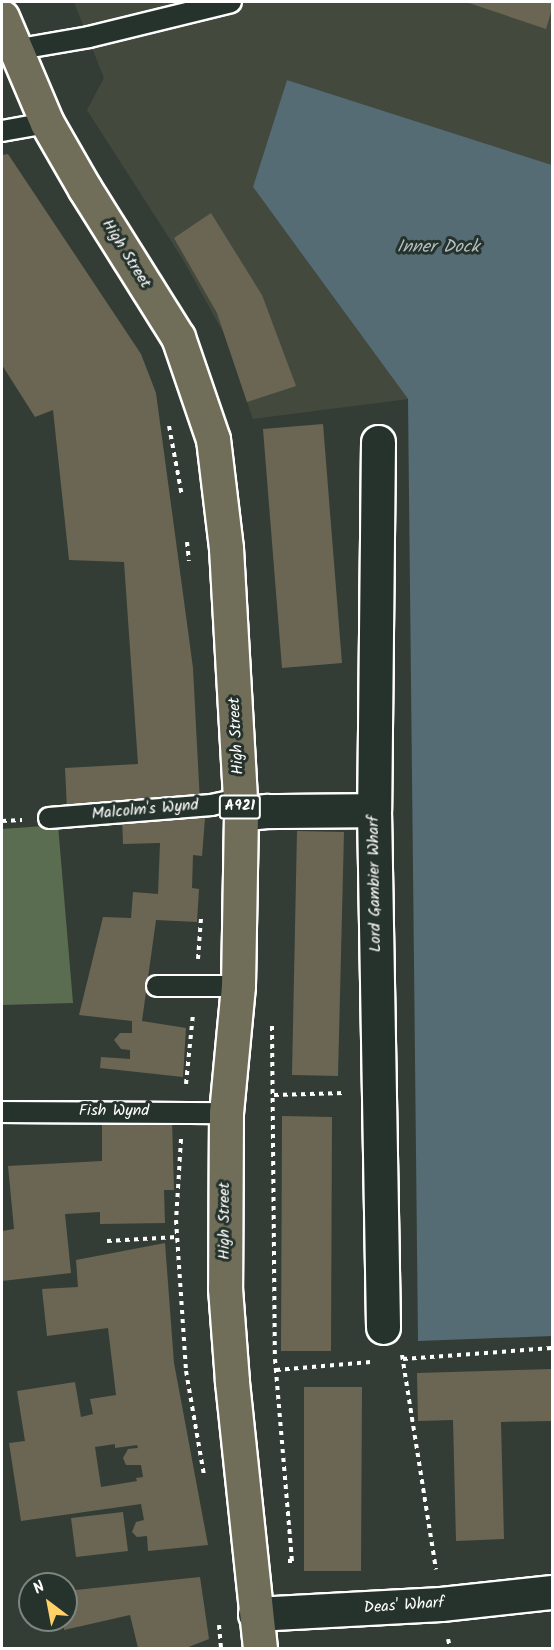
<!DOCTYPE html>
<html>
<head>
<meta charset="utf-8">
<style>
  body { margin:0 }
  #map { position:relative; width:554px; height:1650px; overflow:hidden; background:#343d35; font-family:Kalam,sans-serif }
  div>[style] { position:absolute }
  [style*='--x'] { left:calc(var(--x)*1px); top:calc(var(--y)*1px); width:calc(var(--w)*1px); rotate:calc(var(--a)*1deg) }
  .built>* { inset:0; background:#44493e }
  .green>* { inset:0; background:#5b6d50 }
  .water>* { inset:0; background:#556c74 }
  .building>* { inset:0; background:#6a6653 }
  .path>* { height:4px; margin-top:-2px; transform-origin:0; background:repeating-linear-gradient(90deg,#fff 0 4.5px,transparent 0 9px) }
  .roads { filter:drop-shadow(2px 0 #fff) drop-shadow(-2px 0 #fff) drop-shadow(0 2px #fff) drop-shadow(0 -2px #fff) }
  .service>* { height:20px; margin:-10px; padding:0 10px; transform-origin:10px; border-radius:10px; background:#26332d }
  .minor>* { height:33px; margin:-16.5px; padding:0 16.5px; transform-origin:16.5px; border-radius:16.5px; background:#26332d }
  .primary>* { height:33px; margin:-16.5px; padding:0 16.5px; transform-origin:16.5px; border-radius:16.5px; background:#706e59 }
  span { translate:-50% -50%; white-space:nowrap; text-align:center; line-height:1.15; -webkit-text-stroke:6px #26332d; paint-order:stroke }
  .shield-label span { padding:2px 4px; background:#26332d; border:2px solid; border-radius:4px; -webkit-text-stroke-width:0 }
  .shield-label { font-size:15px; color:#fff; font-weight:700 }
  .street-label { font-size:16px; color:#fff }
  .water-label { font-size:18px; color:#b2bdc0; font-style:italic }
  .frame { position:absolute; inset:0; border:3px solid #fff; pointer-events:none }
  .north { position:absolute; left:18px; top:1572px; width:60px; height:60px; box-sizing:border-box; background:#26332d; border:2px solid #7d8581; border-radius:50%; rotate:328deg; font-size:16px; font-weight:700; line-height:24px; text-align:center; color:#fff }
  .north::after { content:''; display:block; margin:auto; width:21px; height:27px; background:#ffd166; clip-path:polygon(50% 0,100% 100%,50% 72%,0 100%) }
</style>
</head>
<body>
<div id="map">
  <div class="built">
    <div style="clip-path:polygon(74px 2px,552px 2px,552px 165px,287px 80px,253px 187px,408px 399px,253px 419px,223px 332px,182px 258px,87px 110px,104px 78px)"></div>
  </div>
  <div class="green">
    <div style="clip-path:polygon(58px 825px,73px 1003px,2px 1005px,2px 829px)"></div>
  </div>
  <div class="water">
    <div style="clip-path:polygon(287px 80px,552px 165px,552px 1336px,418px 1341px,408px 399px,253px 187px)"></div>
  </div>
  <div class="building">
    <div style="clip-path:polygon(466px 2px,552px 2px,552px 9px,546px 29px)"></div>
    <div style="clip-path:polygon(8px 154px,141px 354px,156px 393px,193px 668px,200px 803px,67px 809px,65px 768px,138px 764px,124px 562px,69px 560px,53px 410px,35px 417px,2px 365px,2px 155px)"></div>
    <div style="clip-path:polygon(211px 213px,262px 295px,296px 386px,247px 402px,217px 313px,174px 238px)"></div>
    <div style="clip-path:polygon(323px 424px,342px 663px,282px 668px,263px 429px)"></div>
    <div style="clip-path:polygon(122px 817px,205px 818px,202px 856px,193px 855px,192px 888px,199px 889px,197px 922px,156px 920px,142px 1021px,186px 1028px,183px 1077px,100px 1068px,101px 1057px,130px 1059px,130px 1050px,121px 1049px,114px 1040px,120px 1033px,132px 1033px,132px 1021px,79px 1015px,103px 917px,131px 918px,133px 892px,158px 894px,160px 843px,123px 844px)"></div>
    <div style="clip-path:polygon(297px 831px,344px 832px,338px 1076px,292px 1075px)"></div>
    <div style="clip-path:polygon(282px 1116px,332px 1117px,331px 1351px,281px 1351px)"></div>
    <div style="clip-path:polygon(172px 1120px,174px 1190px,164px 1190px,165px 1223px,100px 1224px,100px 1212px,65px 1214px,71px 1273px,2px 1281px,2px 1231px,14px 1229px,8px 1166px,102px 1161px,102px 1124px)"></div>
    <div style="clip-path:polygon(evenodd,165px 1243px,174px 1363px,208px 1545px,148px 1551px,147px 1536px,137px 1537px,132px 1532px,136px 1522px,144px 1520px,141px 1504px,21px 1521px,9px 1443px,25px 1441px,17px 1391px,75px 1382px,81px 1417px,93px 1414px,90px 1399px,116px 1395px,108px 1328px,47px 1336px,42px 1289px,78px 1287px,76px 1260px,165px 1243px,115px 1444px,115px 1448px,137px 1445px,138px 1448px,128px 1449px,123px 1458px,126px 1465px,141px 1465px,143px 1477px,136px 1478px,137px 1481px,101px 1487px,95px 1447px,115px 1444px)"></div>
    <div style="clip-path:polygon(552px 1369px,552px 1421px,501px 1422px,504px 1539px,456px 1541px,453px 1420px,418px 1421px,417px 1373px)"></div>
    <div style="clip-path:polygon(304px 1387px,362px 1387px,361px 1571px,304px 1571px)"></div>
    <div style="clip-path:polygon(123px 1512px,128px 1551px,76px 1557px,71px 1518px)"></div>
    <div style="clip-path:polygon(200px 1577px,209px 1639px,186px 1648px,138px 1648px,130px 1615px,64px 1630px,66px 1591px)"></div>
  </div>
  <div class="path">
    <div style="--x:169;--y:426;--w:71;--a:79.5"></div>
    <div style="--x:187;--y:542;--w:19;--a:84"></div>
    <div style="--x:2;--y:821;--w:20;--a:-3"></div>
    <div style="--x:198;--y:959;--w:41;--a:-85.8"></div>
    <div style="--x:272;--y:1026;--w:333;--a:89.5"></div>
    <div style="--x:275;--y:1359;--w:203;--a:85.2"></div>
    <div style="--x:292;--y:1561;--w:6;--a:180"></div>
    <div style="--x:186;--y:1084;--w:70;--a:-84.3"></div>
    <div style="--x:274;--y:1095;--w:71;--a:-1.6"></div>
    <div style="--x:181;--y:1139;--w:81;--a:93.5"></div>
    <div style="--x:176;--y:1220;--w:151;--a:86.2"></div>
    <div style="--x:186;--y:1371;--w:106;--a:80.2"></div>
    <div style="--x:107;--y:1241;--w:70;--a:-3.3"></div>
    <div style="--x:402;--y:1355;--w:217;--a:81"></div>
    <div style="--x:403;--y:1359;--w:149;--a:-4.2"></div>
    <div style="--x:276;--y:1370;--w:95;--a:-4.8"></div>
    <div style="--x:219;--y:1625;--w:23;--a:85"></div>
    <div style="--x:448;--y:1639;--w:9;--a:77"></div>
  </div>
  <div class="roads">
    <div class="service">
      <div style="--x:14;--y:50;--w:76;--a:-9.8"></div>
      <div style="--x:89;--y:37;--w:146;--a:-13.8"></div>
      <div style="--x:2;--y:131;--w:46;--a:-10.1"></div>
      <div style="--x:49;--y:818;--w:163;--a:-4.6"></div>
      <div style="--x:211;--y:805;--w:30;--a:-12"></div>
      <div style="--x:157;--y:986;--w:81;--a:0"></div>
      <div style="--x:2;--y:1112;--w:224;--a:0.3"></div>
    </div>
    <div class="minor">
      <div style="--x:378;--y:442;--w:368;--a:90.6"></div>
      <div style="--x:374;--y:810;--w:517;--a:89"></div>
      <div style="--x:241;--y:814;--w:26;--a:-7"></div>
      <div style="--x:267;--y:811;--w:107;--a:-0.5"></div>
      <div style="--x:255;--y:1614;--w:186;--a:-3.1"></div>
      <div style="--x:441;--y:1604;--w:112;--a:-6.2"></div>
    </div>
    <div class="primary">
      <div style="--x:2;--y:17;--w:115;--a:67"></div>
      <div style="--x:47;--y:123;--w:76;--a:60.1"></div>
      <div style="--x:85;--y:189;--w:175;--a:57.9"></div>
      <div style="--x:178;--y:337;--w:108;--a:71.1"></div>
      <div style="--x:213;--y:439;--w:110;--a:83.2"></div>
      <div style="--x:226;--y:548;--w:266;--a:86.8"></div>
      <div style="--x:241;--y:814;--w:172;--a:91"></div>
      <div style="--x:238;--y:986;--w:128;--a:95.4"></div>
      <div style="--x:226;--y:1113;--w:175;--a:90.3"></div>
      <div style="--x:225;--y:1288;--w:94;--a:85.7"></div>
      <div style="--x:232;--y:1382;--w:267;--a:84"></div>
    </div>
  </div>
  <div class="shield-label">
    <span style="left:240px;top:807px">A921</span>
  </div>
  <div class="street-label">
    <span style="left:126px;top:254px;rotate:58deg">High Street</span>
    <span style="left:237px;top:736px;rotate:-93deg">High Street</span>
    <span style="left:145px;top:810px;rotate:-5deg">Malcolm's Wynd</span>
    <span style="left:375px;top:884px;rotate:-91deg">Lord Gambier Wharf</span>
    <span style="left:114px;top:1111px">Fish Wynd</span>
    <span style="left:225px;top:1221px;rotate:-90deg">High Street</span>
    <span style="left:404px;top:1606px;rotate:-4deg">Deas' Wharf</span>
  </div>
  <div class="water-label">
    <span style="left:438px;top:248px">Inner Dock</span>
  </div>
  <div class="frame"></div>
  <div class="north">N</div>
</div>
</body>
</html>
